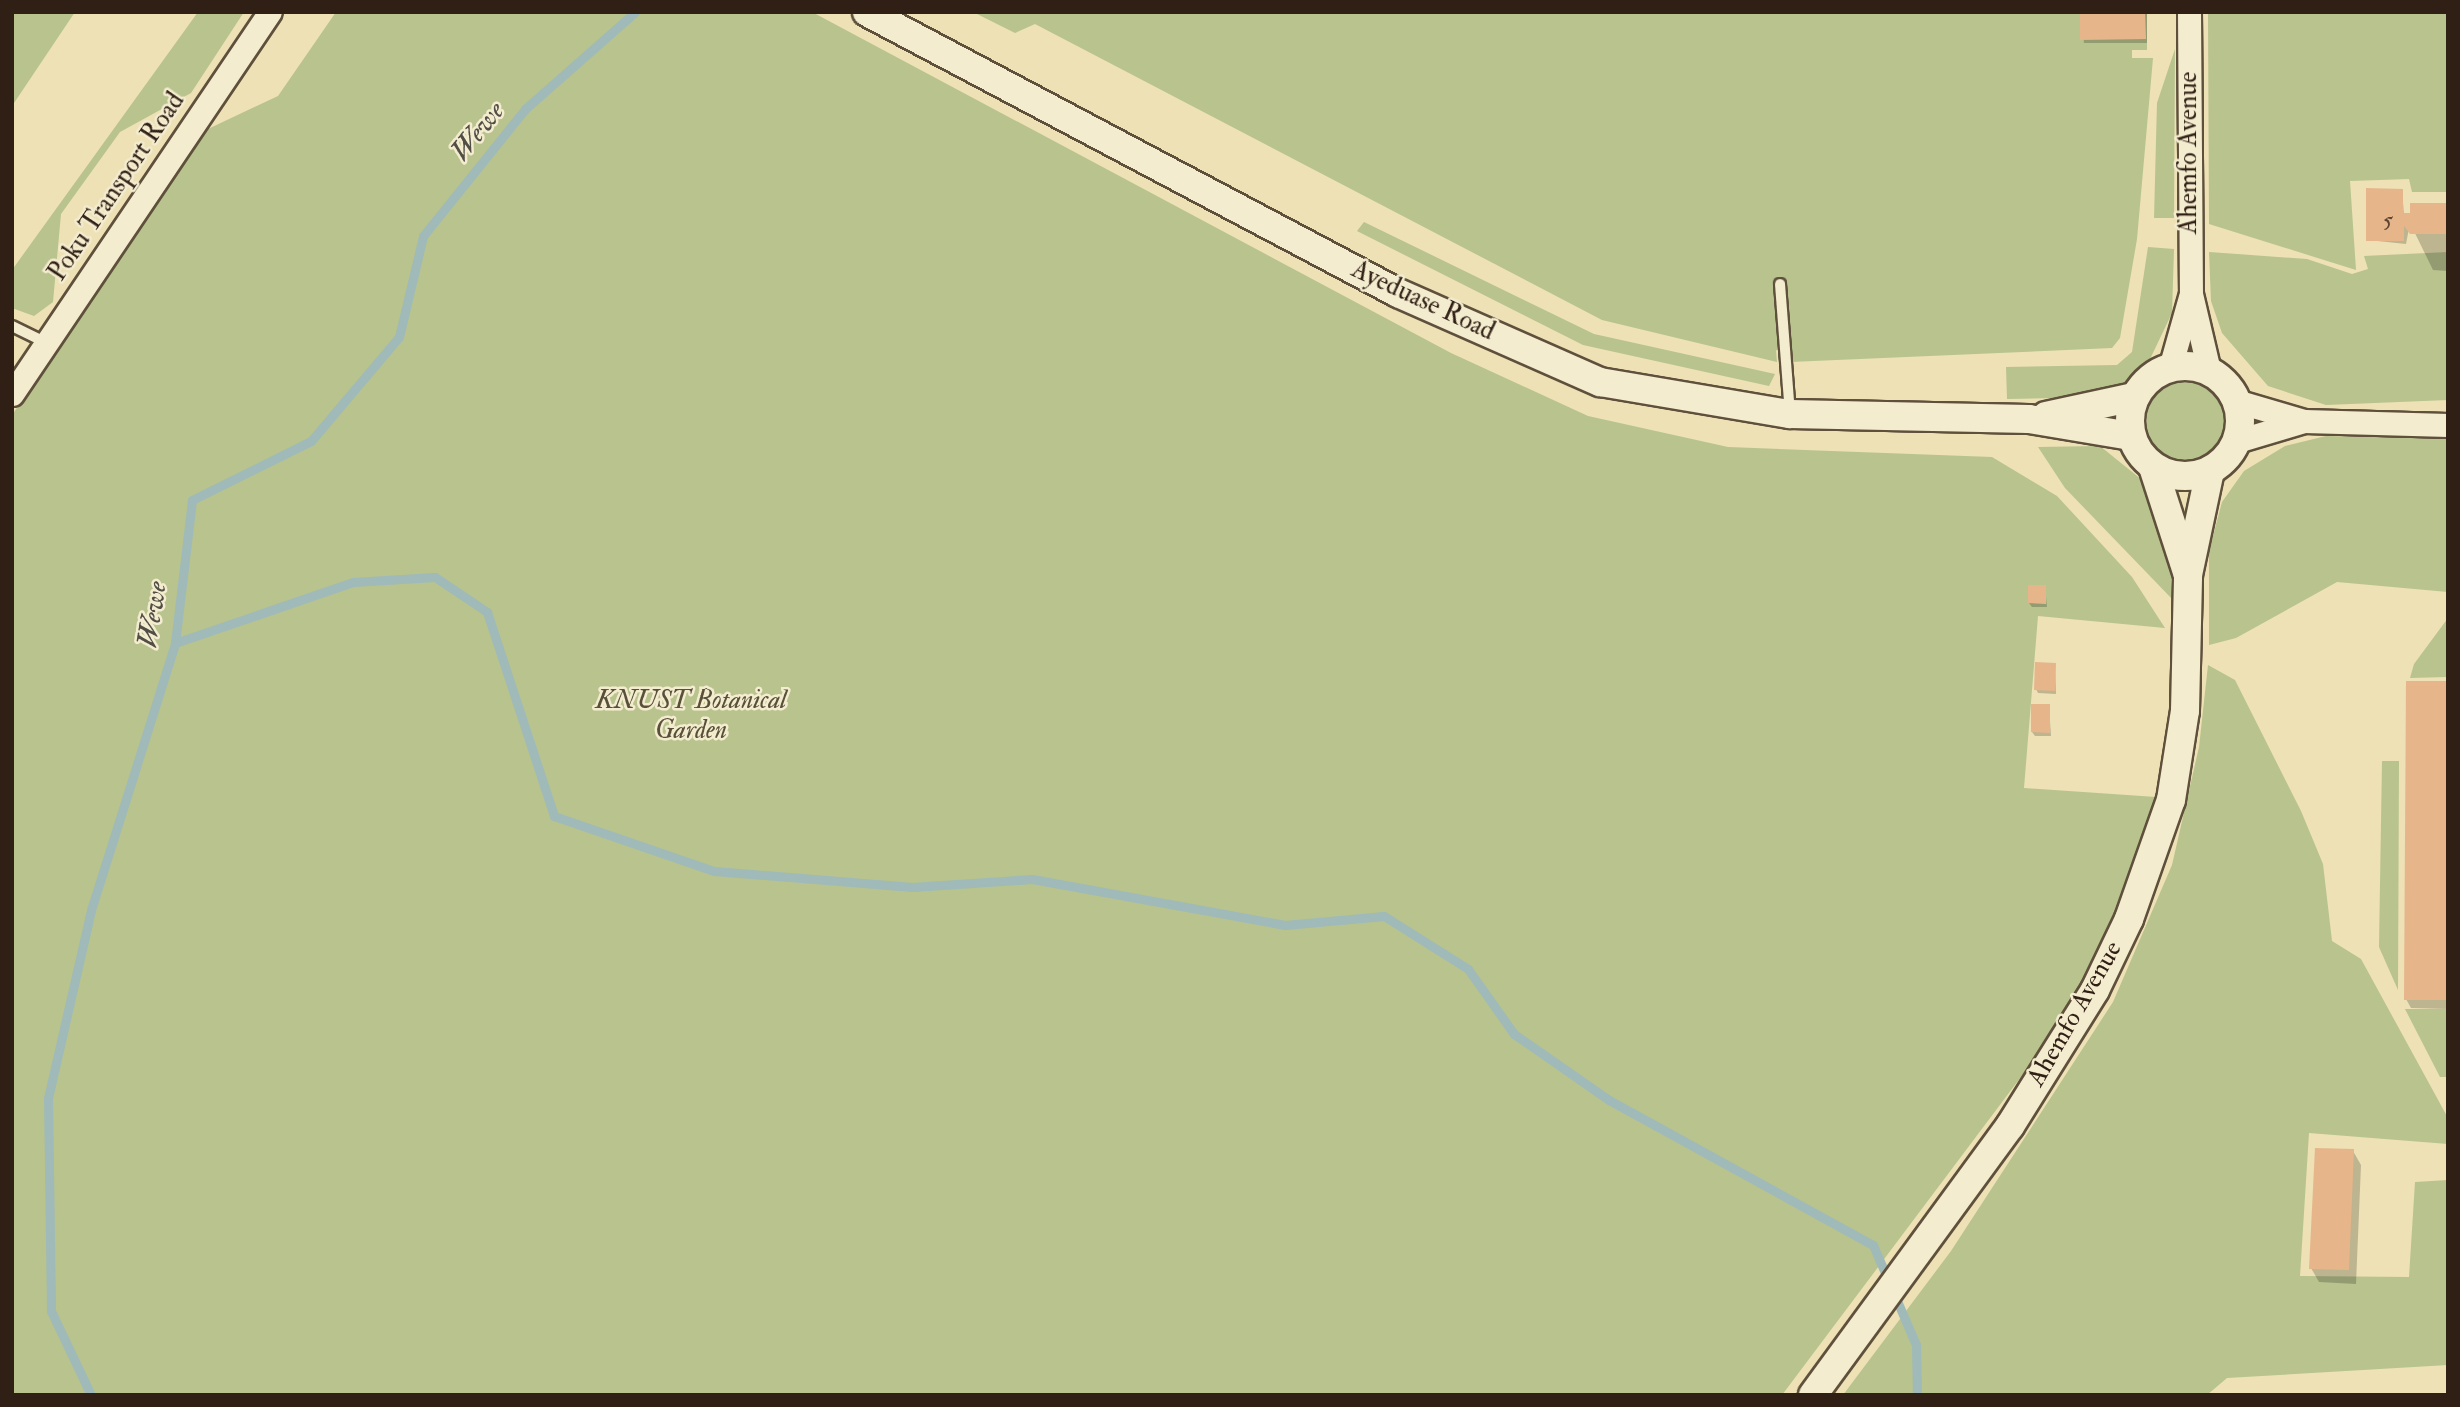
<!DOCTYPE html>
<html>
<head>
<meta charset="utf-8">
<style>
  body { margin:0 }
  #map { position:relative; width:2460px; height:1407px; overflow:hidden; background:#ede1b5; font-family:"IM FELL Double Pica",serif }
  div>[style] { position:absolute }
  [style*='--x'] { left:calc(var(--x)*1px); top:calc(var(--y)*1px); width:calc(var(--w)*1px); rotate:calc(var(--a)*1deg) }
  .green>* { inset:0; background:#b8c38e }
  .round { border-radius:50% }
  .shadow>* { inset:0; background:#0003 }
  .stream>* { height:9px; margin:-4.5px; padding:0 4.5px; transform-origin:4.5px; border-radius:4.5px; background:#9fbab9 }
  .building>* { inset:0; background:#e6b68a }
  .roads { filter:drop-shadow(2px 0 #5f503c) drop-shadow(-2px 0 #5f503c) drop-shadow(0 2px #5f503c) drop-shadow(0 -2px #5f503c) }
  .service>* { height:10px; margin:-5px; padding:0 5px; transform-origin:5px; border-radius:5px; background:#f3eccf }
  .minor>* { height:23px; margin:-11.5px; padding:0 11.5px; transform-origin:11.5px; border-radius:11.5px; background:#f3eccf }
  .tertiary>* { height:28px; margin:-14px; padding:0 14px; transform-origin:14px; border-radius:14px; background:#f3eccf }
  .tertiary>.ring { margin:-14px; padding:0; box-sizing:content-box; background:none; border:28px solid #f3eccf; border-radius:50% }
  span { translate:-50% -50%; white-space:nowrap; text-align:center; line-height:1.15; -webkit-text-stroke:5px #f3eccf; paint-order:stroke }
  .number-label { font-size:23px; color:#5e4532 }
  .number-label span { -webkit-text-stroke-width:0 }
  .street-label { font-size:26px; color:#301f14 }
  .park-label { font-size:26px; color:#595039; font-style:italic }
  .water-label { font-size:28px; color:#514e46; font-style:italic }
  .frame { position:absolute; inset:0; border:14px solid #301f14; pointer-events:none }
</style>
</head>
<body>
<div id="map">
  <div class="green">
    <div style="clip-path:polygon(12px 12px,75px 12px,12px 106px)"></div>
    <div style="clip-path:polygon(198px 12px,244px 12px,191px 93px,120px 132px,61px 214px,53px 302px,34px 316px,12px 308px,12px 270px)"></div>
    <div style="clip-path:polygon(336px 12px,812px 12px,1451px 353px,1588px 416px,1728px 447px,1992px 457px,2057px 496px,2132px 577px,2165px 628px,2038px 616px,2024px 788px,2156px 797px,2098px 962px,2054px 1033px,1782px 1395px,12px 1395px,12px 415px,208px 129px,278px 96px)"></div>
    <div style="clip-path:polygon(973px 12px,2147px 12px,2147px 50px,2132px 50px,2132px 58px,2153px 58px,2137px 239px,2120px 338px,2112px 348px,1790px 362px,1786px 352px,1776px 350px,1777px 362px,1602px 320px,1035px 24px,1015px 33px)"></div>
    <div style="clip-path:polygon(2208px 12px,2448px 12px,2448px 192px,2412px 192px,2409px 179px,2350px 181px,2356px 270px,2209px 224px)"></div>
    <div style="clip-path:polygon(2175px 49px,2174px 218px,2154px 218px,2157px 103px)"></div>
    <div style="clip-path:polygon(1364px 222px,1594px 334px,1775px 374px,1769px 386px,1583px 345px,1357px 231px)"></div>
    <div style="clip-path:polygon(2148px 247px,2174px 249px,2172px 313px,2151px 357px,2129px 381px,2104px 397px,2007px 399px,2006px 367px,2117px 365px,2132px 352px)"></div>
    <div style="clip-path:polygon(2209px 252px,2307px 259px,2352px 274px,2368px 269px,2364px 256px,2448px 252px,2448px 400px,2326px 405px,2268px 386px,2222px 333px,2211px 301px)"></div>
    <div class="round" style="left:2143px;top:378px;width:86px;height:86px"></div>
    <div style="clip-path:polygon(2326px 436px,2448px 438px,2448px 592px,2337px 582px,2236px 638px,2209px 645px,2209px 551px,2222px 502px,2244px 471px,2285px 446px)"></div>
    <div style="clip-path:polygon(2100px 446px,2147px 484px,2172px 549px,2175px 602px,2065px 488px,2038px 447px)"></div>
    <div style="clip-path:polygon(2448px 618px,2448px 677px,2410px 678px,2414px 664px)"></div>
    <div style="clip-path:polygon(2208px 665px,2235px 680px,2301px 811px,2323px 864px,2332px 941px,2361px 959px,2448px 1118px,2448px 1144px,2309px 1133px,2300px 1276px,2409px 1277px,2415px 1182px,2448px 1180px,2448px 1365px,2227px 1378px,2207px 1395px,1843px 1395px,1951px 1251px,2113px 1002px,2172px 865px,2199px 747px)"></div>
    <div style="clip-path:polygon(2382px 761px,2399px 761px,2398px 990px,2379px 947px)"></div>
    <div style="clip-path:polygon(2405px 1009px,2448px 1009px,2448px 1077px,2440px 1077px)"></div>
  </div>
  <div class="shadow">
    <div style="clip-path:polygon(2081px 12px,2147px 12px,2147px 43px,2084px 43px)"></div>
    <div style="clip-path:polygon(2402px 190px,2404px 215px,2448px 205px,2448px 271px,2433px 270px,2410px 223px,2406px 244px,2368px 240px)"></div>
    <div style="clip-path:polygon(2045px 587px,2047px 607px,2032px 607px,2029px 603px)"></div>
    <div style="clip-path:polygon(2055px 665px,2056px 694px,2038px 693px,2036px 689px)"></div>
    <div style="clip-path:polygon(2448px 683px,2448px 1009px,2411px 1008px,2406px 999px)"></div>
    <div style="clip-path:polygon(2049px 706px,2051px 736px,2035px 736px,2032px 732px)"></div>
    <div style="clip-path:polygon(2353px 1151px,2361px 1165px,2356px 1284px,2319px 1282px,2311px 1268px)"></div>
  </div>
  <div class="stream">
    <div style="--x:175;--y:643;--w:188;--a:-18.9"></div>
    <div style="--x:353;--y:582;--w:82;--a:-3.5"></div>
    <div style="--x:435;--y:577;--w:63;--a:33.9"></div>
    <div style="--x:487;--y:612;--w:215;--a:71.8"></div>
    <div style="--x:554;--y:816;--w:169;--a:19"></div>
    <div style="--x:714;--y:871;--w:199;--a:4.6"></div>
    <div style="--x:912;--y:887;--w:120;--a:-3.8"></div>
    <div style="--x:1032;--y:879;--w:257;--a:10.3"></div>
    <div style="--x:1285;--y:925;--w:99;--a:-5.2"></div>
    <div style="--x:1384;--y:916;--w:99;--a:32.2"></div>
    <div style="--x:1468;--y:969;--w:80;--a:54.7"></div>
    <div style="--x:1514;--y:1034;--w:116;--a:34.8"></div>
    <div style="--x:1609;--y:1100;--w:301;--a:28.8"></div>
    <div style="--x:1873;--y:1245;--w:109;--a:66.7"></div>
    <div style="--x:1916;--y:1345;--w:50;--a:88.9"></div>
    <div style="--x:91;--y:1395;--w:93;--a:-115.5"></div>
    <div style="--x:51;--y:1311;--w:213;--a:-90.8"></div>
    <div style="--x:48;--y:1098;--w:193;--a:-77.1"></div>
    <div style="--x:91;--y:910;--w:280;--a:-72.5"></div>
    <div style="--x:175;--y:643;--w:144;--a:-83.2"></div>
    <div style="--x:192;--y:500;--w:133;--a:-26.4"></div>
    <div style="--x:311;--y:441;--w:136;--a:-49.8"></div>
    <div style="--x:399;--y:337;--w:104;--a:-76.6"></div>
    <div style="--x:423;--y:236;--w:163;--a:-51.2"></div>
    <div style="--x:525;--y:109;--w:147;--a:-41.4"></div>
  </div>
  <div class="building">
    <div style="clip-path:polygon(2080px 12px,2145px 12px,2146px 39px,2080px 40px)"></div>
    <div style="clip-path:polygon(2366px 188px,2403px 189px,2403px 213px,2410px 213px,2410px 203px,2448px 203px,2448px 234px,2410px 234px,2404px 226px,2404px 241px,2366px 241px)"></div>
    <div style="clip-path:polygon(2028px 585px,2046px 585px,2046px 604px,2028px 603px)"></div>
    <div style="clip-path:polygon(2035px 662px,2056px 663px,2055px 691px,2034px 690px)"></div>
    <div style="clip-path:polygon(2406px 681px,2448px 681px,2448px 1000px,2404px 1000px)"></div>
    <div style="clip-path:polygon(2031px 704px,2050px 704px,2050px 733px,2031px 732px)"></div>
    <div style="clip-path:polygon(2315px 1148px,2354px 1149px,2349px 1270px,2309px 1269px)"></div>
  </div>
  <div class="roads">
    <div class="service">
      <div style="--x:1780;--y:284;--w:130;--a:85.6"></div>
      <div style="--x:12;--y:326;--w:37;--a:26"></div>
    </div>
    <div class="minor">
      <div style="--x:2189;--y:12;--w:282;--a:89.6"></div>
      <div style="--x:2191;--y:294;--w:79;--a:76.8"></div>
      <div style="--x:2170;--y:368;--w:74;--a:-74.3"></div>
      <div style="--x:12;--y:394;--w:461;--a:-56"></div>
      <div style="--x:2236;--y:401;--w:71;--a:16.4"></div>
      <div style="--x:2304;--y:421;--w:144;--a:1.6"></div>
      <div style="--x:2237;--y:441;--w:70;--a:-16.6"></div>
    </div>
    <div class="tertiary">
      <div style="--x:867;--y:12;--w:601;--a:27.89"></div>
      <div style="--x:1398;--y:293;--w:221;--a:23.8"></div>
      <div style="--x:1600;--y:382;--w:193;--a:9.6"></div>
      <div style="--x:1790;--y:414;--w:239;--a:1.2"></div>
      <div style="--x:2029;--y:419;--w:103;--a:9.5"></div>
      <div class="ring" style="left:2130px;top:366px;width:82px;height:82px"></div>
      <div style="--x:2046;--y:416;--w:90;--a:-12.2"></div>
      <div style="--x:2153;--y:467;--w:110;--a:72.1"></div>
      <div style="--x:1813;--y:1395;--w:333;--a:-53.8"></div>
      <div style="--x:2010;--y:1126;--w:160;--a:-58"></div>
      <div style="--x:2095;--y:990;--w:79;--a:-64.4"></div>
      <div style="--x:2129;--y:919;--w:126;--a:-70.6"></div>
      <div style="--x:2171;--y:800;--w:90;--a:-81.1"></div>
      <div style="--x:2185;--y:711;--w:136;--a:-88.7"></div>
      <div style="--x:2188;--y:575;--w:106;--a:-78.1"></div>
    </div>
  </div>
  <div class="number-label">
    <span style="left:2388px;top:220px">5</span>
  </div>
  <div class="street-label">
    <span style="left:2189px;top:153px;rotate:-90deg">Ahemfo Avenue</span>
    <span style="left:117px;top:187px;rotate:-56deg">Poku Transport Road</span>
    <span style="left:1423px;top:301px;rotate:25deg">Ayeduase Road</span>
    <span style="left:2075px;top:1014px;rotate:-60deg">Ahemfo Avenue</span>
  </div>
  <div class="park-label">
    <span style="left:691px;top:716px">KNUST Botanical<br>Garden</span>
  </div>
  <div class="water-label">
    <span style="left:478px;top:132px;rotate:-51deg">Wewe</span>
    <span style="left:153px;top:615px;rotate:-81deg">Wewe</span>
  </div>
  <div class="frame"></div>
</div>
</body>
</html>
